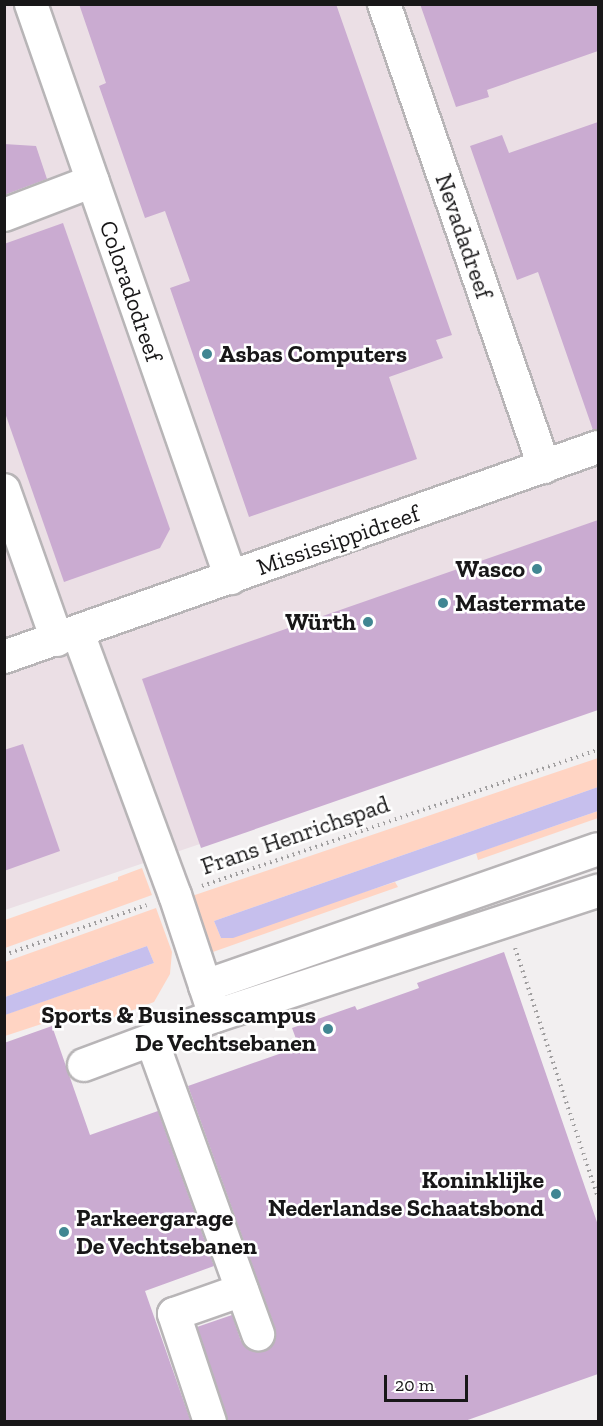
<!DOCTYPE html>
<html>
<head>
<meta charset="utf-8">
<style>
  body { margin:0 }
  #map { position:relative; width:603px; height:1426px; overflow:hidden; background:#f2eff0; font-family:"Zilla Slab",serif }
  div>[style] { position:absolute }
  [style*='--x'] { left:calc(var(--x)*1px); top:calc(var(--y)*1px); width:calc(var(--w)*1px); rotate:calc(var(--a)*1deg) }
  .built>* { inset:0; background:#ebdfe5 }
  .green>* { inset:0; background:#ffd4c3 }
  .water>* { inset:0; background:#c6bfed }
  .building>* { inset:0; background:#caabd1 }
  .path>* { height:4px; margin-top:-2px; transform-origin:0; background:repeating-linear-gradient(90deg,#a19fa0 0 1.5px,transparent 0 6px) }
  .roads { filter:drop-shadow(2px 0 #b8b5b7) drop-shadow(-2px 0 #b8b5b7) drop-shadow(0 2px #b8b5b7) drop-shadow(0 -2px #b8b5b7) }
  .minor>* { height:32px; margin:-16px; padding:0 16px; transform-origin:16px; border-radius:16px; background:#fff }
  .dots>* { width:16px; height:16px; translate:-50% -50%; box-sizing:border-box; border:3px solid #fff; border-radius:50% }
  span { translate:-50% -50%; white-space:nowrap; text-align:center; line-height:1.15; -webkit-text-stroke:5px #fff; paint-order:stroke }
  .street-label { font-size:24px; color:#181718 }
  .poi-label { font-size:24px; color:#181718; font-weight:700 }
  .left { translate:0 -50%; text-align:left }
  .right { translate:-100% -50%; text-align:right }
  .frame { position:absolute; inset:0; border:6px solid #181718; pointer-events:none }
  .scale { position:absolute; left:384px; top:1375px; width:84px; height:27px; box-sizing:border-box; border:3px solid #181718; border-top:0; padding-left:8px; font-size:18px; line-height:21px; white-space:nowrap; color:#181718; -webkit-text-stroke:4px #fff; paint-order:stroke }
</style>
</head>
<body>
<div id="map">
  <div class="built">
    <div style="clip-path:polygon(4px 5px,598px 5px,598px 709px,5px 910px)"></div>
  </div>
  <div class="green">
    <div style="clip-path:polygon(598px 758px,598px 787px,214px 921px,221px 938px,395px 882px,398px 887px,210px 953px,189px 897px)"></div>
    <div style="clip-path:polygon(598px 811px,598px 818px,478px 860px,476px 853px)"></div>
    <div style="clip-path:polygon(142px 868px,152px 895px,5px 948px,5px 920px,118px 880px,118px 877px)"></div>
    <div style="clip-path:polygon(156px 908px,172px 952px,170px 974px,154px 1002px,112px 1018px,98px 1010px,72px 1014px,5px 1036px,4px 1015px,154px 963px,147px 946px,5px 997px,5px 962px)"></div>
  </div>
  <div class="water">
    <div style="clip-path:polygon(598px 787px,598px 811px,566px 822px,233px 938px,221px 938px,214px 921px)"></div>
    <div style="clip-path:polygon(147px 946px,154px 963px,5px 1015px,5px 997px)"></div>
  </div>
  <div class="building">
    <div style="clip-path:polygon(79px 4px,336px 4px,452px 335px,436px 340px,443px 358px,389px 377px,417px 459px,249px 517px,170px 288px,190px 281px,165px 211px,145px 218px,99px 86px,106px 83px)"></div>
    <div style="clip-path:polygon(420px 4px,598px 4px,598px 51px,487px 90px,489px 97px,456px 107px)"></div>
    <div style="clip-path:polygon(598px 122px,598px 429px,593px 430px,538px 272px,517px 280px,470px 146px,502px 135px,509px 153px)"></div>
    <div style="clip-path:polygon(4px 144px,36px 146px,47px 179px,4px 195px)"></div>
    <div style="clip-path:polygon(63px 223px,170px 529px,160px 548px,64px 582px,4px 410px,4px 244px)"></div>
    <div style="clip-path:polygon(598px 520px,598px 710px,201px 848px,142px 679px)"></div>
    <div style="clip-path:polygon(23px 744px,60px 851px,4px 871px,4px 750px)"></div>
    <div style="clip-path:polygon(504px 952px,598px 1225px,598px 1374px,462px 1422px,227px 1422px,197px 1327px,232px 1315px,241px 1341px,247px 1348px,255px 1352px,265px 1351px,271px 1346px,276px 1338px,275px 1328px,188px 1086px,299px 1047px,292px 1028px,355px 1006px,357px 1010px,408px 992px,419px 988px,417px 983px)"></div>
    <div style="clip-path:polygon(52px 1026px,90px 1135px,158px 1111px,214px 1266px,145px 1291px,191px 1422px,4px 1422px,4px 1043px)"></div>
  </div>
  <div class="path">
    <div style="--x:202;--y:886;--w:419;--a:-19"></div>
    <div style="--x:515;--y:948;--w:263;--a:71.6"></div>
    <div style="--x:4;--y:955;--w:151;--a:-19.3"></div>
  </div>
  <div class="roads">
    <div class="minor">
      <div style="--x:31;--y:4;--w:608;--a:70.79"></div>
      <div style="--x:384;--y:4;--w:490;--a:70.9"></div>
      <div style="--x:4;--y:215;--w:95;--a:-20.9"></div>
      <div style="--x:4;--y:490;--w:159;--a:70.5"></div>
      <div style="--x:78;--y:633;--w:279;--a:69.7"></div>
      <div style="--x:175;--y:895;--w:118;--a:71.7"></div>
      <div style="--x:4;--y:657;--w:630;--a:-19.47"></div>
      <div style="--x:205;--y:986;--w:416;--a:-19.2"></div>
      <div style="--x:152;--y:1041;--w:312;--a:70.1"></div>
      <div style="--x:84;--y:1065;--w:140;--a:-20.5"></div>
      <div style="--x:215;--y:1016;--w:403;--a:-18.1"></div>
      <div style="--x:210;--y:1422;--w:114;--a:-108.4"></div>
      <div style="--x:174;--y:1314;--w:72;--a:-19.4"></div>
    </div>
  </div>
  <div class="dots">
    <div style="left:207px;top:354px;background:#418692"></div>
    <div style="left:537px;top:569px;background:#418692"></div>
    <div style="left:443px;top:603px;background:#418692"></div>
    <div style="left:368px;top:622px;background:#418692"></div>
    <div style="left:328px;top:1029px;background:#418692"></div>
    <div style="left:556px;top:1194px;background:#418692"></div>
    <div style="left:64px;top:1232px;background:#418692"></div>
  </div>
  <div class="street-label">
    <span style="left:464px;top:236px;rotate:71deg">Nevadadreef</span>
    <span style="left:131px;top:291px;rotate:71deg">Coloradodreef</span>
    <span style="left:338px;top:540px;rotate:-19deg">Mississippidreef</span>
    <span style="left:295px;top:835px;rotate:-19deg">Frans Henrichspad</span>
  </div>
  <div class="poi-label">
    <span class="left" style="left:219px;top:354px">Asbas Computers</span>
    <span class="right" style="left:525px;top:569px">Wasco</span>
    <span class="left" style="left:455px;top:603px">Mastermate</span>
    <span class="right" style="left:356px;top:622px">Würth</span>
    <span class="right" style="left:316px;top:1029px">Sports &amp; Businesscampus<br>De Vechtsebanen</span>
    <span class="right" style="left:544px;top:1194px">Koninklijke<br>Nederlandse Schaatsbond</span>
    <span class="left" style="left:76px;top:1232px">Parkeergarage<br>De Vechtsebanen</span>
  </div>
  <div class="frame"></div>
  <div class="scale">20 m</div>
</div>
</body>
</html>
